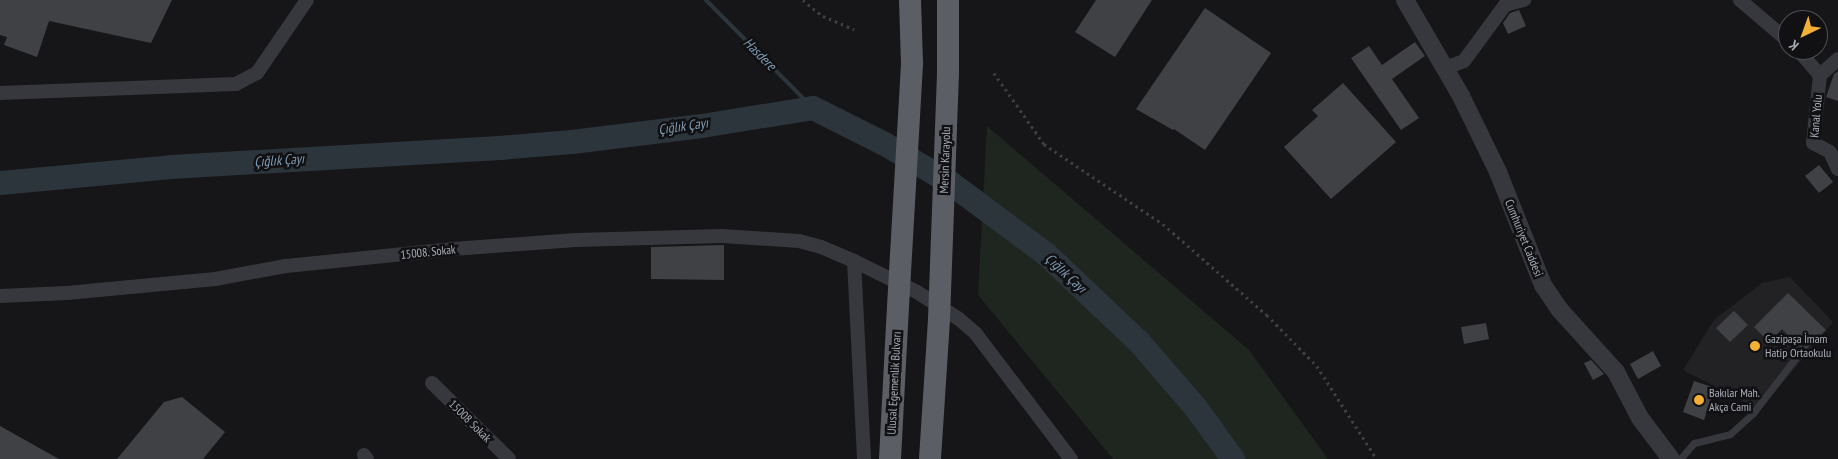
<!DOCTYPE html>
<html>
<head>
<meta charset="utf-8">
<style>
  body { margin:0 }
  #map { position:relative; width:1838px; height:459px; overflow:hidden; background:#161618; font-family:"PT Sans Narrow",sans-serif }
  div>[style] { position:absolute }
  [style*='--x'] { left:calc(var(--x)*1px); top:calc(var(--y)*1px); width:calc(var(--w)*1px); rotate:calc(var(--a)*1deg) }
  .built>* { inset:0; background:#222225 }
  .green>* { inset:0; background:#1e261f }
  .stream>* { height:4px; margin:-2px; padding:0 2px; transform-origin:2px; border-radius:2px; background:#2c353c }
  .river>* { height:24px; margin:-12px; padding:0 12px; transform-origin:12px; border-radius:12px; background:#2c353c }
  .building>* { inset:0; background:#404145 }
  .path>* { height:2.5px; margin-top:-1.25px; transform-origin:0; background:repeating-linear-gradient(90deg,#3d3f44 0 2.5px,transparent 0 6.5px) }
  .service>* { height:7px; margin:-3.5px; padding:0 3.5px; transform-origin:3.5px; border-radius:3.5px; background:#37383d }
  .minor>* { height:14px; margin:-7px; padding:0 7px; transform-origin:7px; border-radius:7px; background:#37383d }
  .tertiary>* { height:18px; margin:-9px; padding:0 9px; transform-origin:9px; border-radius:9px; background:#37383d }
  .trunk>* { height:22px; margin:-11px; padding:0 11px; transform-origin:11px; border-radius:11px; background:#5b5e65 }
  .trunk-bridge>* { height:22px; margin:-11px; padding:0 11px; transform-origin:11px; border-radius:11px; background:#5b5e65 }
  .dots>* { width:14px; height:14px; translate:-50% -50%; box-sizing:border-box; border:2px solid #111113; border-radius:50% }
  span { translate:-50% -50%; white-space:nowrap; text-align:center; line-height:1.15; -webkit-text-stroke:5px #111113; paint-order:stroke }
  .street-label { font-size:12px; color:#a8adb8 }
  .poi-label { font-size:12px; color:#a8adb8 }
  .left { translate:0 -50%; text-align:left }
  .water-label { font-size:14px; color:#7f9bb3; font-style:italic }
  .north { position:absolute; left:1778px; top:10px; width:50px; height:50px; box-sizing:border-box; background:#111113; border:1px solid #4d4f55; border-radius:50%; rotate:222deg; font-size:14px; font-weight:700; line-height:20px; text-align:center; color:#a8adb8 }
  .north::after { content:''; display:block; margin:auto; width:18px; height:22px; background:#f2b134; clip-path:polygon(50% 0,100% 100%,50% 72%,0 100%) }
</style>
</head>
<body>
<div id="map">
  <div class="built">
    <div style="clip-path:polygon(1790px 277px,1833px 322px,1760px 410px,1683px 370px,1714px 320px,1762px 283px)"></div>
  </div>
  <div class="green">
    <div style="clip-path:polygon(987px 126px,1249px 350px,1328px 459px,1113px 459px,978px 295px)"></div>
  </div>
  <div class="stream">
    <div style="--x:706;--y:0;--w:152;--a:45.3"></div>
  </div>
  <div class="river">
    <div style="--x:0;--y:183;--w:172;--a:-5.3"></div>
    <div style="--x:171;--y:167;--w:329;--a:-3.3"></div>
    <div style="--x:499;--y:148;--w:73;--a:-4.7"></div>
    <div style="--x:572;--y:142;--w:131;--a:-7"></div>
    <div style="--x:702;--y:126;--w:112;--a:-9.2"></div>
    <div style="--x:813;--y:108;--w:78;--a:26.6"></div>
    <div style="--x:883;--y:143;--w:77;--a:30.6"></div>
    <div style="--x:949;--y:182;--w:121;--a:36.6"></div>
    <div style="--x:1046;--y:254;--w:129;--a:43.4"></div>
    <div style="--x:1140;--y:343;--w:86;--a:49.3"></div>
    <div style="--x:1196;--y:408;--w:63;--a:54"></div>
  </div>
  <div class="building">
    <div style="clip-path:polygon(0 0,172px 0,151px 43px,49px 21px,37px 57px,4px 45px,7px 37px,0 35px)"></div>
    <div style="clip-path:polygon(1096px 0,1152px 0,1115px 57px,1075px 32px)"></div>
    <div style="clip-path:polygon(1205px 8px,1271px 53px,1205px 150px,1174px 129px,1173px 130px,1136px 109px)"></div>
    <div style="clip-path:polygon(1519px 10px,1526px 26px,1508px 34px,1503px 23px,1510px 13px)"></div>
    <div style="clip-path:polygon(1415px 42px,1425px 56px,1392px 79px,1419px 118px,1401px 130px,1351px 58px,1369px 46px,1382px 65px)"></div>
    <div style="clip-path:polygon(1838px 71px,1838px 101px,1826px 97px,1834px 74px)"></div>
    <div style="clip-path:polygon(1343px 83px,1396px 142px,1331px 199px,1284px 147px,1318px 116px,1312px 110px)"></div>
    <div style="clip-path:polygon(1819px 165px,1833px 182px,1819px 193px,1805px 176px)"></div>
    <div style="clip-path:polygon(724px 245px,724px 280px,651px 279px,651px 247px)"></div>
    <div style="clip-path:polygon(1788px 293px,1826px 330px,1804px 351px,1782px 329px,1769px 342px,1754px 327px)"></div>
    <div style="clip-path:polygon(1734px 311px,1748px 325px,1730px 342px,1716px 328px)"></div>
    <div style="clip-path:polygon(1486px 323px,1489px 339px,1464px 344px,1461px 327px)"></div>
    <div style="clip-path:polygon(1653px 351px,1661px 366px,1638px 379px,1630px 364px)"></div>
    <div style="clip-path:polygon(1591px 360px,1604px 374px,1593px 380px,1584px 363px)"></div>
    <div style="clip-path:polygon(1694px 381px,1715px 388px,1704px 420px,1683px 412px)"></div>
    <div style="clip-path:polygon(182px 397px,225px 432px,203px 459px,117px 459px,164px 402px)"></div>
    <div style="clip-path:polygon(0 426px,59px 459px,0 459px)"></div>
  </div>
  <div class="path">
    <div style="--x:803;--y:0;--w:26;--a:39"></div>
    <div style="--x:823;--y:16;--w:34;--a:23"></div>
    <div style="--x:994;--y:73;--w:87;--a:54.8"></div>
    <div style="--x:1044;--y:144;--w:143;--a:33.9"></div>
    <div style="--x:1163;--y:224;--w:138;--a:41.2"></div>
    <div style="--x:1267;--y:315;--w:71;--a:45.6"></div>
    <div style="--x:1317;--y:366;--w:111;--a:57.2"></div>
  </div>
  <div class="service">
    <div style="--x:1680;--y:459;--w:21;--a:-49"></div>
    <div style="--x:1694;--y:443;--w:37;--a:-14"></div>
    <div style="--x:1730;--y:434;--w:31;--a:-42"></div>
    <div style="--x:1753;--y:413;--w:72;--a:-52.3"></div>
  </div>
  <div class="minor">
    <div style="--x:1740;--y:0;--w:63;--a:40.5"></div>
    <div style="--x:1798;--y:50;--w:33;--a:49"></div>
    <div style="--x:1838;--y:59;--w:24;--a:138"></div>
    <div style="--x:1820;--y:75;--w:68;--a:95.9"></div>
    <div style="--x:1813;--y:143;--w:19;--a:28"></div>
    <div style="--x:1830;--y:152;--w:19;--a:65"></div>
    <div style="--x:1445;--y:68;--w:20;--a:-20"></div>
    <div style="--x:1464;--y:61;--w:69;--a:-53.8"></div>
    <div style="--x:1505;--y:5;--w:20;--a:-15"></div>
    <div style="--x:0;--y:93;--w:236;--a:-2.2"></div>
    <div style="--x:236;--y:84;--w:24;--a:-28"></div>
    <div style="--x:257;--y:73;--w:88;--a:-55.6"></div>
    <div style="--x:854;--y:261;--w:198;--a:87.1"></div>
    <div style="--x:0;--y:296;--w:67;--a:-2.6"></div>
    <div style="--x:67;--y:293;--w:149;--a:-5.4"></div>
    <div style="--x:215;--y:279;--w:72;--a:-10.4"></div>
    <div style="--x:286;--y:266;--w:168;--a:-5.8"></div>
    <div style="--x:453;--y:249;--w:123;--a:-4.2"></div>
    <div style="--x:576;--y:240;--w:146;--a:-1.6"></div>
    <div style="--x:722;--y:236;--w:77;--a:3.7"></div>
    <div style="--x:799;--y:241;--w:23;--a:15"></div>
    <div style="--x:821;--y:247;--w:36;--a:23"></div>
    <div style="--x:854;--y:261;--w:70;--a:26.2"></div>
    <div style="--x:917;--y:292;--w:50;--a:32.7"></div>
    <div style="--x:959;--y:319;--w:23;--a:41"></div>
    <div style="--x:976;--y:334;--w:157;--a:52.8"></div>
    <div style="--x:432;--y:383;--w:108;--a:44.6"></div>
    <div style="--x:364;--y:455;--w:5;--a:53"></div>
  </div>
  <div class="tertiary">
    <div style="--x:1405;--y:0;--w:111;--a:59.7"></div>
    <div style="--x:1461;--y:96;--w:85;--a:64"></div>
    <div style="--x:1498;--y:172;--w:122;--a:68.3"></div>
    <div style="--x:1543;--y:285;--w:30;--a:56"></div>
    <div style="--x:1560;--y:310;--w:84;--a:47.9"></div>
    <div style="--x:1616;--y:372;--w:52;--a:62.4"></div>
    <div style="--x:1640;--y:418;--w:51;--a:52.9"></div>
  </div>
  <div class="trunk">
    <div style="--x:910;--y:0;--w:62;--a:88.2"></div>
    <div style="--x:948;--y:0;--w:73;--a:90"></div>
    <div style="--x:890;--y:459;--w:152;--a:-87"></div>
    <div style="--x:930;--y:459;--w:140;--a:-86.3"></div>
  </div>
  <div class="trunk-bridge">
    <div style="--x:898;--y:307;--w:245;--a:-86.7"></div>
    <div style="--x:939;--y:319;--w:246;--a:-87.9"></div>
  </div>
  <div class="dots">
    <div style="left:1755px;top:346px;background:#f2b134"></div>
    <div style="left:1699px;top:400px;background:#f2b134"></div>
  </div>
  <div class="street-label">
    <span style="left:1816px;top:116px;rotate:-85deg">Kanal Yolu</span>
    <span style="left:945px;top:160px;rotate:-88deg">Mersin Karayolu</span>
    <span style="left:1524px;top:238px;rotate:68deg">Cumhuriyet Caddesi</span>
    <span style="left:428px;top:252px;rotate:-6deg">15008. Sokak</span>
    <span style="left:894px;top:383px;rotate:-87deg">Ulusal Egemenlik Bulvarı</span>
    <span style="left:470px;top:421px;rotate:45deg">15008 Sokak</span>
  </div>
  <div class="poi-label">
    <span class="left" style="left:1765px;top:346px">Gazipaşa İmam<br>Hatip Ortaokulu</span>
    <span class="left" style="left:1709px;top:400px">Bakılar Mah.<br>Akça Cami</span>
  </div>
  <div class="water-label">
    <span style="left:760px;top:54px;rotate:45deg">Hasdere</span>
    <span style="left:683px;top:126px;rotate:-8deg">Çığlık Çayı</span>
    <span style="left:279px;top:160px;rotate:-4deg">Çığlık Çayı</span>
    <span style="left:1066px;top:273px;rotate:43deg">Çığlık Çayı</span>
  </div>
  <div class="north">K</div>
</div>
</body>
</html>
